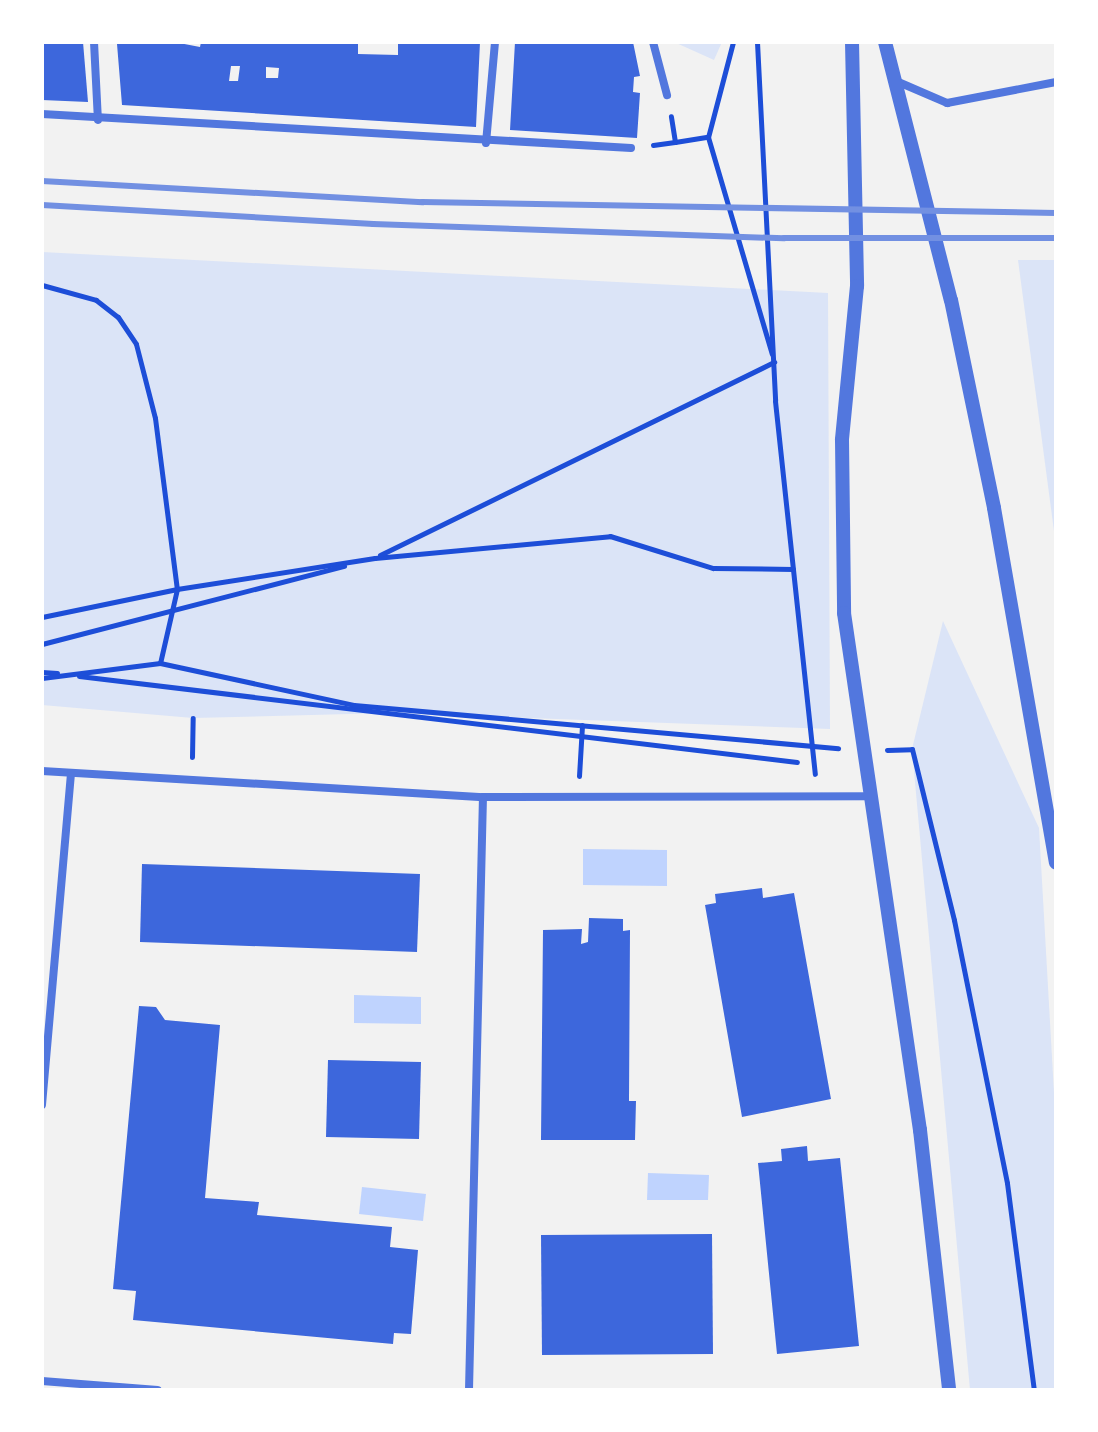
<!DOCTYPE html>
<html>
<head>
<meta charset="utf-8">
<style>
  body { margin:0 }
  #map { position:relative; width:1098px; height:1432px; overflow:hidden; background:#f2f2f2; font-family:"Space Grotesk",sans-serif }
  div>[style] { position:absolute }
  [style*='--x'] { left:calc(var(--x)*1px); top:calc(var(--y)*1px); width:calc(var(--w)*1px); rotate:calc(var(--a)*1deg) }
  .green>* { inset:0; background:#dbe4f7 }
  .water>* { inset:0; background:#bfd3fe }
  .building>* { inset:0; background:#3d67dc }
  .path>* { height:5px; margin:-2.5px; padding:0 2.5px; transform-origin:2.5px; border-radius:2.5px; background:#1d4ed8 }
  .minor>* { height:8px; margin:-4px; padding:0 4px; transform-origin:4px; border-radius:4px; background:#5277de }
  .tertiary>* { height:14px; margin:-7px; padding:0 7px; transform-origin:7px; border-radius:7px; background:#5277de }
  .rail>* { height:6px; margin:-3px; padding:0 3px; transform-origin:3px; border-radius:3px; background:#7290e2 }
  span { translate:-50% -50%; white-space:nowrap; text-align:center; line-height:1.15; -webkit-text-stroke:7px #fff; paint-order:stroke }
  .frame { position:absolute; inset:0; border:44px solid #fff; pointer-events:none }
</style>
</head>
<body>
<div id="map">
  <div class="green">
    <div style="clip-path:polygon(674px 42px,722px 42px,714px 60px)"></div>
    <div style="clip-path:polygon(42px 252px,828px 293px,830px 729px,388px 713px,193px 718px,42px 705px)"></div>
    <div style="clip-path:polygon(1018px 260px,1056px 260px,1056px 546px)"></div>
    <div style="clip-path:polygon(943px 621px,1039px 828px,1056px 1128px,1056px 1390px,970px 1390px,912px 749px)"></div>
  </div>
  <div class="water">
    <div style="clip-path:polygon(583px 849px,667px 850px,667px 886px,583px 885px)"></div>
    <div style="clip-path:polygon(354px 995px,421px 997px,421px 1024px,354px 1023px)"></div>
    <div style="clip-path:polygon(648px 1173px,709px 1175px,708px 1200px,647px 1200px)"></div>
    <div style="clip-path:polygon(362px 1187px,426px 1194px,423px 1221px,359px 1214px)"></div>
  </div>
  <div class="building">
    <div style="clip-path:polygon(42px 42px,83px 42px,88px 102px,42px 100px)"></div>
    <div style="clip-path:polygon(evenodd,174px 42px,200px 47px,201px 42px,358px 42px,358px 54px,398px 55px,398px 42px,480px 42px,476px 127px,122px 105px,117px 44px,174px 42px,231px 66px,240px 66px,238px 81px,229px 81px,231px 66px,174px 42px,266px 67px,279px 68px,278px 78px,266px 78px,266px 67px)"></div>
    <div style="clip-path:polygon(515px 42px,633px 42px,640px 76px,634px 77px,633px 92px,640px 93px,637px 138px,510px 130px)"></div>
    <div style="clip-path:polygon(142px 864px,420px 874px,417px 952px,140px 942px)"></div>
    <div style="clip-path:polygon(762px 888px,763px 898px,794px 893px,831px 1099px,742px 1117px,705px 905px,716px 903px,715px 894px)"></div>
    <div style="clip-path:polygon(589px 918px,623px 919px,623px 931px,630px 930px,629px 1101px,636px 1101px,635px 1140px,541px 1140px,543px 930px,582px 929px,581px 944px,588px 942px)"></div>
    <div style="clip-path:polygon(139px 1006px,156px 1007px,165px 1020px,220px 1025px,205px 1198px,259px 1202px,257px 1215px,392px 1227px,390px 1247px,418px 1250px,411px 1334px,394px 1333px,393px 1344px,133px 1320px,136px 1291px,113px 1289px)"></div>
    <div style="clip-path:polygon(328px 1060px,421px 1062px,419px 1139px,326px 1137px)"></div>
    <div style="clip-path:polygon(807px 1146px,808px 1161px,840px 1158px,859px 1346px,777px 1354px,758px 1163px,782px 1161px,781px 1149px)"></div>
    <div style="clip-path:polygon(712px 1234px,713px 1354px,542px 1355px,541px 1235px)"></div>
  </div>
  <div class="path">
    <div style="--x:733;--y:42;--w:98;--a:104.7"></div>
    <div style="--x:708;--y:137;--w:226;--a:73.6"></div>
    <div style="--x:757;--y:42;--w:359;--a:87.1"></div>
    <div style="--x:775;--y:401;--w:375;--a:83.9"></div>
    <div style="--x:675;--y:142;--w:33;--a:-9"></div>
    <div style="--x:653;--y:145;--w:22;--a:-8"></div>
    <div style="--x:675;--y:142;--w:26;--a:-99"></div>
    <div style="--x:42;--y:285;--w:56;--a:15.5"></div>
    <div style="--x:96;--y:300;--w:28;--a:38"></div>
    <div style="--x:118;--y:317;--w:32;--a:56"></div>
    <div style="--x:136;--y:344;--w:76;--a:75.6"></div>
    <div style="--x:155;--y:418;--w:172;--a:82.7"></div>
    <div style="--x:177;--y:589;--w:200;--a:-8.9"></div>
    <div style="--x:375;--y:558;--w:236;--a:-5.3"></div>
    <div style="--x:610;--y:536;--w:108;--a:17.3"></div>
    <div style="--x:713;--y:568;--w:80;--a:0.7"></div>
    <div style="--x:380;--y:555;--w:439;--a:-26.1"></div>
    <div style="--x:42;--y:617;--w:138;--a:-11.7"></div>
    <div style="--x:177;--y:589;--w:76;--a:102.9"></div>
    <div style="--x:42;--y:644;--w:312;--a:-14.5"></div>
    <div style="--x:42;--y:672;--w:15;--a:4"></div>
    <div style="--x:79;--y:676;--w:723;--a:6.83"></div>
    <div style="--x:42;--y:678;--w:119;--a:-7.2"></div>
    <div style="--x:160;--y:663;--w:198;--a:12.2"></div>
    <div style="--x:354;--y:705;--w:486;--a:5.1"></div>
    <div style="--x:887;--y:750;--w:25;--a:-2"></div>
    <div style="--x:912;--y:749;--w:176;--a:76.2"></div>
    <div style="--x:954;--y:920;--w:268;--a:78.6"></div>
    <div style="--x:1007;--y:1183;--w:209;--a:82.6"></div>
    <div style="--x:192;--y:757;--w:39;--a:-89"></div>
    <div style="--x:579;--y:776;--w:51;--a:-86.6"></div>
  </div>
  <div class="minor">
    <div style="--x:94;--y:42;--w:78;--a:87.1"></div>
    <div style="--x:653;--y:42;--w:55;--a:75.2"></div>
    <div style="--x:896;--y:81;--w:56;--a:23.3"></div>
    <div style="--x:947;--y:103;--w:111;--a:-10.9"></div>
    <div style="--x:42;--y:114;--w:590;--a:3.3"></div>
    <div style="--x:486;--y:143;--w:101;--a:-84.9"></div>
    <div style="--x:42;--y:771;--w:442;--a:3.4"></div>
    <div style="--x:483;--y:797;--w:387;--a:-0.1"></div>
    <div style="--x:42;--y:1105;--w:333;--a:-85"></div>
    <div style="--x:42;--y:1381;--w:116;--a:4.4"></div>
    <div style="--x:469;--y:1390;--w:593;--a:-88.65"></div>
  </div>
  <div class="tertiary">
    <div style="--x:852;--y:42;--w:244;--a:88.8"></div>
    <div style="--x:857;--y:286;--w:155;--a:95.6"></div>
    <div style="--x:842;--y:440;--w:173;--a:89.3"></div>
    <div style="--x:844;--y:613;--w:523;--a:81.64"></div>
    <div style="--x:920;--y:1130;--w:262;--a:83.6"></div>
    <div style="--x:885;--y:42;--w:266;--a:75.7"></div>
    <div style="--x:951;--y:300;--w:212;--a:78.3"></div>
    <div style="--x:994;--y:508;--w:360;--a:80.1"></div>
  </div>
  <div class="rail">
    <div style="--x:42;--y:181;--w:381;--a:3.2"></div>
    <div style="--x:422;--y:202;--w:634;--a:0.99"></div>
    <div style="--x:42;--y:205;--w:332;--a:3.3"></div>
    <div style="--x:373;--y:224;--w:411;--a:2"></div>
    <div style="--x:784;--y:238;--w:272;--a:0"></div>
  </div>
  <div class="frame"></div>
</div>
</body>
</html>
